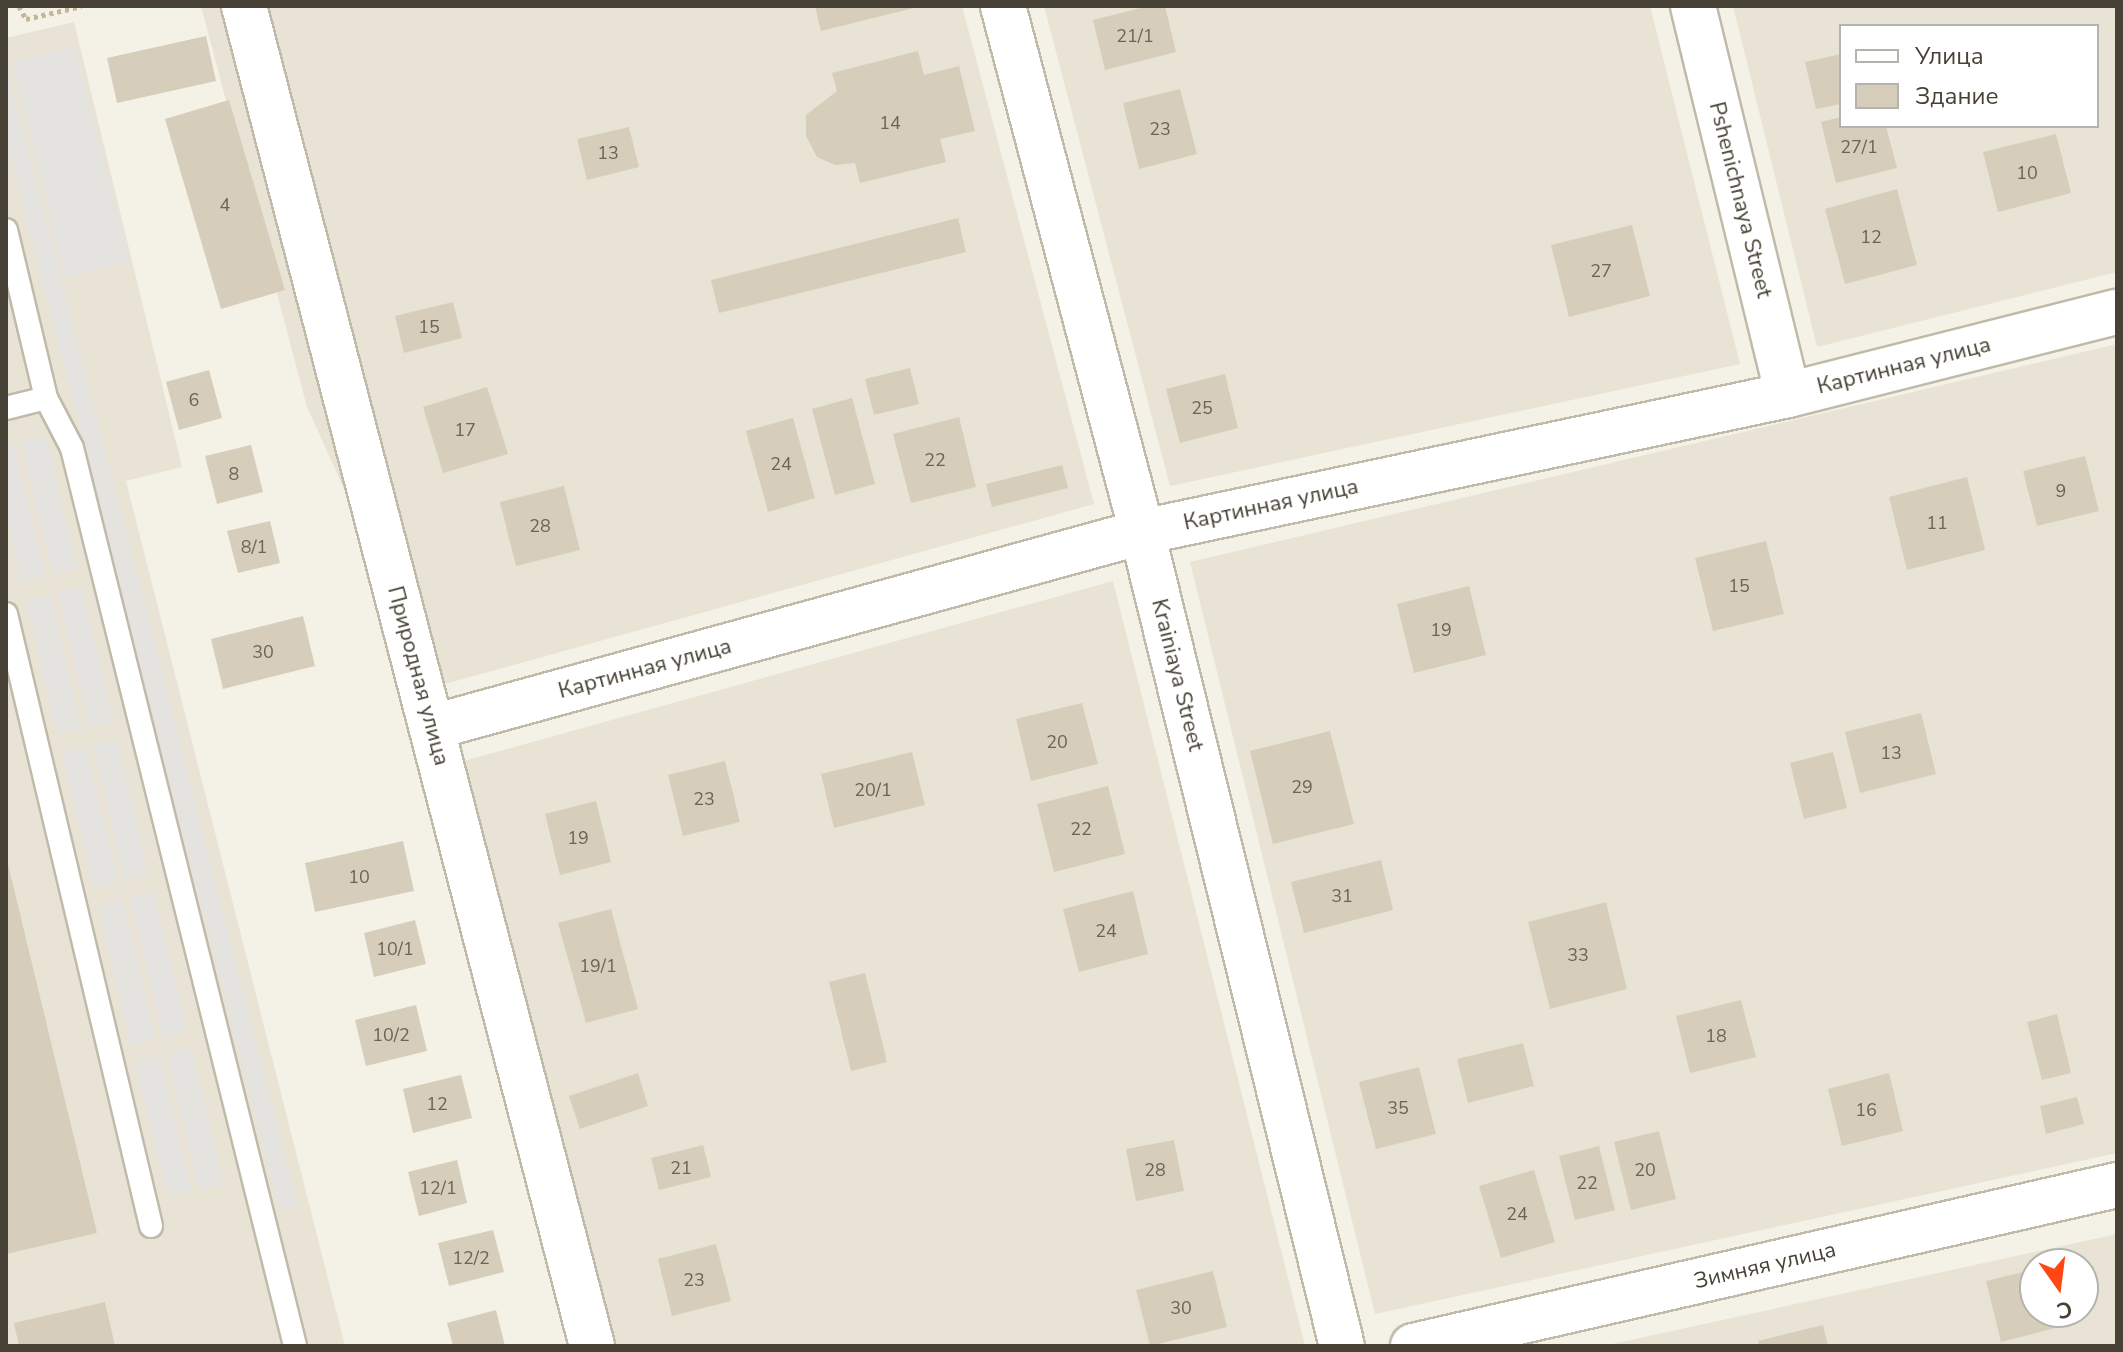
<!DOCTYPE html>
<html>
<head>
<meta charset="utf-8">
<style>
  body { margin:0 }
  #map { position:relative; width:2123px; height:1352px; overflow:hidden; background:#f4f1e7; font-family:"Nunito Sans",sans-serif }
  div>[style] { position:absolute }
  [style*='--x'] { left:calc(var(--x)*1px); top:calc(var(--y)*1px); width:calc(var(--w)*1px); rotate:calc(var(--a)*1deg) }
  .residential>* { inset:0; background:#e8e3d4 }
  .parking>* { inset:0; background:#e5e3df }
  .building>* { inset:0; background:#d6cebb }
  .path>* { height:5px; margin-top:-2.5px; transform-origin:0; background:repeating-linear-gradient(90deg,#c3b799 0 4px,transparent 0 8px) }
  .roads { filter:drop-shadow(2px 0 #c0baa9) drop-shadow(-2px 0 #c0baa9) drop-shadow(0 2px #c0baa9) drop-shadow(0 -2px #c0baa9) }
  .service>* { height:22px; margin:-11px; padding:0 11px; transform-origin:11px; border-radius:11px; background:#fff }
  .minor>* { height:44px; margin:-22px; padding:0 22px; transform-origin:22px; border-radius:22px; background:#fff }
  span { translate:-50% -50%; white-space:nowrap; text-align:center; line-height:1.15; -webkit-text-stroke:7px #fff; paint-order:stroke }
  .number-label { font-size:18px; color:#6b6556 }
  .number-label span { -webkit-text-stroke-width:0 }
  .street-label { font-size:22px; color:#474235 }
  .frame { position:absolute; inset:0; border:8px solid #474235; pointer-events:none }
  .legend { position:absolute; left:1839px; top:24px; width:260px; height:104px; box-sizing:border-box; background:#fff; border:2px solid #b5b3ae; margin:0; padding:10px 14px; list-style:none; font-size:24px; color:#474235 }
  .legend li { display:flex; align-items:center; gap:16px; height:40px }
  .legend b { width:40px; border:2px solid #b5b3ae }
  .north { position:absolute; left:2019px; top:1248px; width:80px; height:80px; box-sizing:border-box; background:#fff; border:2px solid #b5b3ae; border-radius:50%; rotate:166deg; font-size:22px; font-weight:700; line-height:32px; text-align:center; color:#474235 }
  .north::after { content:''; display:block; margin:auto; width:28px; height:36px; background:#ff4713; clip-path:polygon(50% 0,100% 100%,50% 72%,0 100%) }
</style>
</head>
<body>
<div id="map">
  <div class="residential">
    <div style="clip-path:polygon(201px 6px,962px 6px,1094px 504px,434px 687px,307px 407px)"></div>
    <div style="clip-path:polygon(1044px 6px,1650px 6px,1740px 364px,1170px 486px)"></div>
    <div style="clip-path:polygon(evenodd,1733px 6px,2117px 6px,2117px 272px,1817px 347px,1733px 6px,1841px 26px,2097px 26px,2097px 126px,1841px 126px,1841px 26px)"></div>
    <div style="clip-path:polygon(74px 22px,182px 467px,126px 481px,345px 1346px,6px 1346px,6px 38px)"></div>
    <div style="clip-path:polygon(2117px 344px,2117px 1153px,1375px 1314px,1190px 562px)"></div>
    <div style="clip-path:polygon(1113px 581px,1305px 1346px,614px 1346px,460px 762px)"></div>
    <div style="clip-path:polygon(evenodd,2117px 1234px,2117px 1346px,1603px 1346px,2117px 1234px,2035px 1264px,2083px 1264px,2083px 1312px,2035px 1312px,2035px 1264px)"></div>
  </div>
  <div class="parking">
    <div style="clip-path:polygon(75px 46px,130px 261px,65px 277px,11px 62px)"></div>
    <div style="clip-path:polygon(6px 63px,298px 1206px,279px 1211px,6px 139px)"></div>
    <div style="clip-path:polygon(46px 436px,77px 569px,53px 575px,21px 442px)"></div>
    <div style="clip-path:polygon(14px 443px,46px 576px,21px 583px,6px 518px,6px 445px)"></div>
    <div style="clip-path:polygon(81px 587px,113px 721px,89px 727px,57px 592px)"></div>
    <div style="clip-path:polygon(50px 594px,82px 728px,57px 734px,26px 600px)"></div>
    <div style="clip-path:polygon(117px 739px,149px 874px,125px 880px,93px 744px)"></div>
    <div style="clip-path:polygon(86px 746px,119px 882px,94px 888px,62px 752px)"></div>
    <div style="clip-path:polygon(154px 891px,187px 1032px,163px 1038px,129px 896px)"></div>
    <div style="clip-path:polygon(122px 898px,156px 1039px,131px 1046px,98px 904px)"></div>
    <div style="clip-path:polygon(191px 1048px,224px 1184px,199px 1190px,167px 1054px)"></div>
    <div style="clip-path:polygon(160px 1056px,192px 1191px,168px 1197px,135px 1061px)"></div>
  </div>
  <div class="building">
    <div style="clip-path:polygon(815px 6px,918px 6px,918px 7px,821px 31px)"></div>
    <div style="clip-path:polygon(1149px 6px,1165px 6px,1176px 52px,1105px 70px,1093px 20px)"></div>
    <div style="clip-path:polygon(206px 36px,216px 81px,117px 103px,107px 58px)"></div>
    <div style="clip-path:polygon(918px 51px,924px 75px,959px 66px,975px 131px,940px 139px,946px 162px,860px 183px,855px 163px,835px 165px,817px 157px,806px 136px,806px 115px,837px 91px,832px 73px)"></div>
    <div style="clip-path:polygon(1841px 54px,1841px 104px,1816px 109px,1805px 62px)"></div>
    <div style="clip-path:polygon(1180px 89px,1197px 154px,1139px 169px,1123px 103px)"></div>
    <div style="clip-path:polygon(229px 100px,285px 290px,221px 309px,165px 119px)"></div>
    <div style="clip-path:polygon(1841px 117px,1841px 126px,1886px 126px,1897px 168px,1836px 183px,1821px 122px)"></div>
    <div style="clip-path:polygon(629px 127px,639px 167px,587px 180px,577px 139px)"></div>
    <div style="clip-path:polygon(2056px 134px,2071px 193px,1998px 212px,1983px 152px)"></div>
    <div style="clip-path:polygon(1897px 189px,1917px 265px,1845px 284px,1825px 209px)"></div>
    <div style="clip-path:polygon(958px 218px,966px 252px,719px 313px,711px 280px)"></div>
    <div style="clip-path:polygon(1632px 225px,1650px 296px,1569px 317px,1551px 245px)"></div>
    <div style="clip-path:polygon(453px 302px,462px 338px,404px 353px,395px 316px)"></div>
    <div style="clip-path:polygon(910px 368px,919px 404px,874px 415px,865px 379px)"></div>
    <div style="clip-path:polygon(209px 370px,222px 418px,179px 430px,166px 382px)"></div>
    <div style="clip-path:polygon(1225px 374px,1238px 428px,1180px 443px,1166px 389px)"></div>
    <div style="clip-path:polygon(487px 387px,508px 454px,443px 473px,423px 407px)"></div>
    <div style="clip-path:polygon(852px 398px,875px 484px,835px 495px,812px 409px)"></div>
    <div style="clip-path:polygon(959px 417px,976px 487px,911px 503px,893px 434px)"></div>
    <div style="clip-path:polygon(793px 418px,815px 498px,768px 512px,746px 431px)"></div>
    <div style="clip-path:polygon(251px 445px,263px 492px,217px 504px,205px 456px)"></div>
    <div style="clip-path:polygon(2085px 456px,2099px 511px,2037px 526px,2023px 471px)"></div>
    <div style="clip-path:polygon(1062px 465px,1068px 488px,992px 507px,986px 484px)"></div>
    <div style="clip-path:polygon(1967px 477px,1985px 550px,1907px 570px,1889px 497px)"></div>
    <div style="clip-path:polygon(564px 486px,580px 550px,516px 566px,500px 502px)"></div>
    <div style="clip-path:polygon(270px 521px,280px 563px,238px 573px,227px 531px)"></div>
    <div style="clip-path:polygon(1766px 541px,1784px 614px,1713px 631px,1695px 558px)"></div>
    <div style="clip-path:polygon(1469px 586px,1486px 655px,1414px 673px,1397px 604px)"></div>
    <div style="clip-path:polygon(303px 616px,315px 666px,223px 689px,211px 639px)"></div>
    <div style="clip-path:polygon(1082px 703px,1098px 764px,1031px 781px,1016px 719px)"></div>
    <div style="clip-path:polygon(1921px 713px,1936px 774px,1860px 793px,1845px 732px)"></div>
    <div style="clip-path:polygon(1330px 731px,1354px 824px,1273px 844px,1250px 751px)"></div>
    <div style="clip-path:polygon(912px 752px,925px 805px,834px 828px,821px 774px)"></div>
    <div style="clip-path:polygon(1833px 752px,1847px 808px,1804px 819px,1790px 763px)"></div>
    <div style="clip-path:polygon(725px 761px,740px 822px,683px 836px,668px 775px)"></div>
    <div style="clip-path:polygon(1108px 786px,1125px 854px,1054px 872px,1037px 804px)"></div>
    <div style="clip-path:polygon(596px 801px,611px 862px,560px 875px,545px 814px)"></div>
    <div style="clip-path:polygon(403px 841px,414px 891px,315px 912px,305px 863px)"></div>
    <div style="clip-path:polygon(6px 856px,97px 1233px,6px 1254px)"></div>
    <div style="clip-path:polygon(1381px 860px,1393px 910px,1304px 933px,1291px 882px)"></div>
    <div style="clip-path:polygon(1133px 891px,1148px 954px,1079px 972px,1063px 909px)"></div>
    <div style="clip-path:polygon(1606px 902px,1627px 989px,1550px 1009px,1528px 922px)"></div>
    <div style="clip-path:polygon(611px 909px,638px 1009px,586px 1023px,558px 923px)"></div>
    <div style="clip-path:polygon(415px 920px,426px 964px,374px 977px,364px 933px)"></div>
    <div style="clip-path:polygon(865px 973px,887px 1062px,851px 1071px,829px 982px)"></div>
    <div style="clip-path:polygon(1741px 1000px,1756px 1057px,1690px 1073px,1676px 1016px)"></div>
    <div style="clip-path:polygon(416px 1005px,427px 1051px,366px 1066px,355px 1020px)"></div>
    <div style="clip-path:polygon(2057px 1014px,2071px 1073px,2042px 1080px,2027px 1022px)"></div>
    <div style="clip-path:polygon(1523px 1043px,1534px 1086px,1468px 1103px,1457px 1059px)"></div>
    <div style="clip-path:polygon(1419px 1067px,1436px 1134px,1376px 1149px,1359px 1082px)"></div>
    <div style="clip-path:polygon(638px 1073px,648px 1106px,580px 1129px,569px 1096px)"></div>
    <div style="clip-path:polygon(1889px 1073px,1903px 1131px,1842px 1146px,1828px 1089px)"></div>
    <div style="clip-path:polygon(461px 1075px,472px 1118px,413px 1133px,403px 1089px)"></div>
    <div style="clip-path:polygon(2077px 1097px,2084px 1124px,2046px 1134px,2040px 1106px)"></div>
    <div style="clip-path:polygon(1659px 1131px,1676px 1199px,1631px 1210px,1614px 1142px)"></div>
    <div style="clip-path:polygon(1174px 1140px,1184px 1191px,1136px 1201px,1126px 1149px)"></div>
    <div style="clip-path:polygon(703px 1145px,711px 1177px,659px 1190px,651px 1158px)"></div>
    <div style="clip-path:polygon(1599px 1146px,1615px 1210px,1575px 1220px,1559px 1156px)"></div>
    <div style="clip-path:polygon(457px 1160px,467px 1203px,419px 1216px,408px 1172px)"></div>
    <div style="clip-path:polygon(1534px 1170px,1555px 1242px,1501px 1258px,1479px 1186px)"></div>
    <div style="clip-path:polygon(493px 1230px,504px 1272px,449px 1286px,438px 1243px)"></div>
    <div style="clip-path:polygon(716px 1244px,731px 1301px,672px 1316px,658px 1259px)"></div>
    <div style="clip-path:polygon(2035px 1269px,2035px 1312px,2051px 1312px,2055px 1328px,2001px 1342px,1986px 1281px)"></div>
    <div style="clip-path:polygon(1213px 1271px,1227px 1327px,1150px 1346px,1136px 1290px)"></div>
    <div style="clip-path:polygon(105px 1302px,115px 1346px,19px 1346px,14px 1323px)"></div>
    <div style="clip-path:polygon(496px 1310px,505px 1346px,453px 1346px,447px 1323px)"></div>
    <div style="clip-path:polygon(1823px 1325px,1828px 1346px,1759px 1346px,1758px 1341px)"></div>
  </div>
  <div class="path">
    <div style="--x:19;--y:6;--w:15;--a:62"></div>
    <div style="--x:26;--y:19;--w:57;--a:-13.1"></div>
  </div>
  <div class="roads">
    <div class="service">
      <div style="--x:6;--y:230;--w:173;--a:76.6"></div>
      <div style="--x:46;--y:398;--w:56;--a:62.5"></div>
      <div style="--x:72;--y:448;--w:925;--a:76.05"></div>
      <div style="--x:6;--y:408;--w:41;--a:-14"></div>
      <div style="--x:6;--y:614;--w:629;--a:76.67"></div>
    </div>
    <div class="minor">
      <div style="--x:244;--y:6;--w:1384;--a:75.44"></div>
      <div style="--x:1003;--y:6;--w:544;--a:75.2"></div>
      <div style="--x:1142;--y:532;--w:838;--a:76.2"></div>
      <div style="--x:1693;--y:6;--w:400;--a:76.3"></div>
      <div style="--x:433;--y:727;--w:735;--a:-15.38"></div>
      <div style="--x:1142;--y:532;--w:660;--a:-11.97"></div>
      <div style="--x:1788;--y:395;--w:339;--a:-14.2"></div>
      <div style="--x:1413;--y:1346;--w:722;--a:-12.88"></div>
    </div>
  </div>
  <div class="number-label">
    <span style="left:1135px;top:36px">21/1</span>
    <span style="left:890px;top:123px">14</span>
    <span style="left:1160px;top:129px">23</span>
    <span style="left:1859px;top:147px">27/1</span>
    <span style="left:608px;top:153px">13</span>
    <span style="left:2027px;top:173px">10</span>
    <span style="left:225px;top:205px">4</span>
    <span style="left:1871px;top:237px">12</span>
    <span style="left:1601px;top:271px">27</span>
    <span style="left:429px;top:327px">15</span>
    <span style="left:194px;top:400px">6</span>
    <span style="left:1202px;top:408px">25</span>
    <span style="left:465px;top:430px">17</span>
    <span style="left:935px;top:460px">22</span>
    <span style="left:781px;top:464px">24</span>
    <span style="left:234px;top:474px">8</span>
    <span style="left:2061px;top:491px">9</span>
    <span style="left:1937px;top:523px">11</span>
    <span style="left:540px;top:526px">28</span>
    <span style="left:254px;top:547px">8/1</span>
    <span style="left:1739px;top:586px">15</span>
    <span style="left:1441px;top:630px">19</span>
    <span style="left:263px;top:652px">30</span>
    <span style="left:1057px;top:742px">20</span>
    <span style="left:1891px;top:753px">13</span>
    <span style="left:1302px;top:787px">29</span>
    <span style="left:873px;top:790px">20/1</span>
    <span style="left:704px;top:799px">23</span>
    <span style="left:1081px;top:829px">22</span>
    <span style="left:578px;top:838px">19</span>
    <span style="left:359px;top:877px">10</span>
    <span style="left:1342px;top:896px">31</span>
    <span style="left:1106px;top:931px">24</span>
    <span style="left:395px;top:949px">10/1</span>
    <span style="left:1578px;top:955px">33</span>
    <span style="left:598px;top:966px">19/1</span>
    <span style="left:391px;top:1035px">10/2</span>
    <span style="left:1716px;top:1036px">18</span>
    <span style="left:437px;top:1104px">12</span>
    <span style="left:1398px;top:1108px">35</span>
    <span style="left:1866px;top:1110px">16</span>
    <span style="left:681px;top:1168px">21</span>
    <span style="left:1155px;top:1170px">28</span>
    <span style="left:1645px;top:1170px">20</span>
    <span style="left:1587px;top:1183px">22</span>
    <span style="left:438px;top:1188px">12/1</span>
    <span style="left:1517px;top:1214px">24</span>
    <span style="left:471px;top:1258px">12/2</span>
    <span style="left:694px;top:1280px">23</span>
    <span style="left:1181px;top:1308px">30</span>
  </div>
  <div class="street-label">
    <span style="left:1740px;top:200px;rotate:76deg">Pshenichnaya Street</span>
    <span style="left:1904px;top:366px;rotate:-14deg">Картинная улица</span>
    <span style="left:1271px;top:505px;rotate:-12deg">Картинная улица</span>
    <span style="left:645px;top:669px;rotate:-15deg">Картинная улица</span>
    <span style="left:1177px;top:675px;rotate:76deg">Krainiaya Street</span>
    <span style="left:418px;top:676px;rotate:75deg">Природная улица</span>
    <span style="left:1765px;top:1266px;rotate:-13deg">Зимняя улица</span>
  </div>
  <div class="frame"></div>
  <ul class="legend">
  <li><b style="height:10px;background:#fff"></b>Улица</li>
  <li><b style="height:22px;background:#d6cebb"></b>Здание</li>
  </ul>
  <div class="north">С</div>
</div>
</body>
</html>
